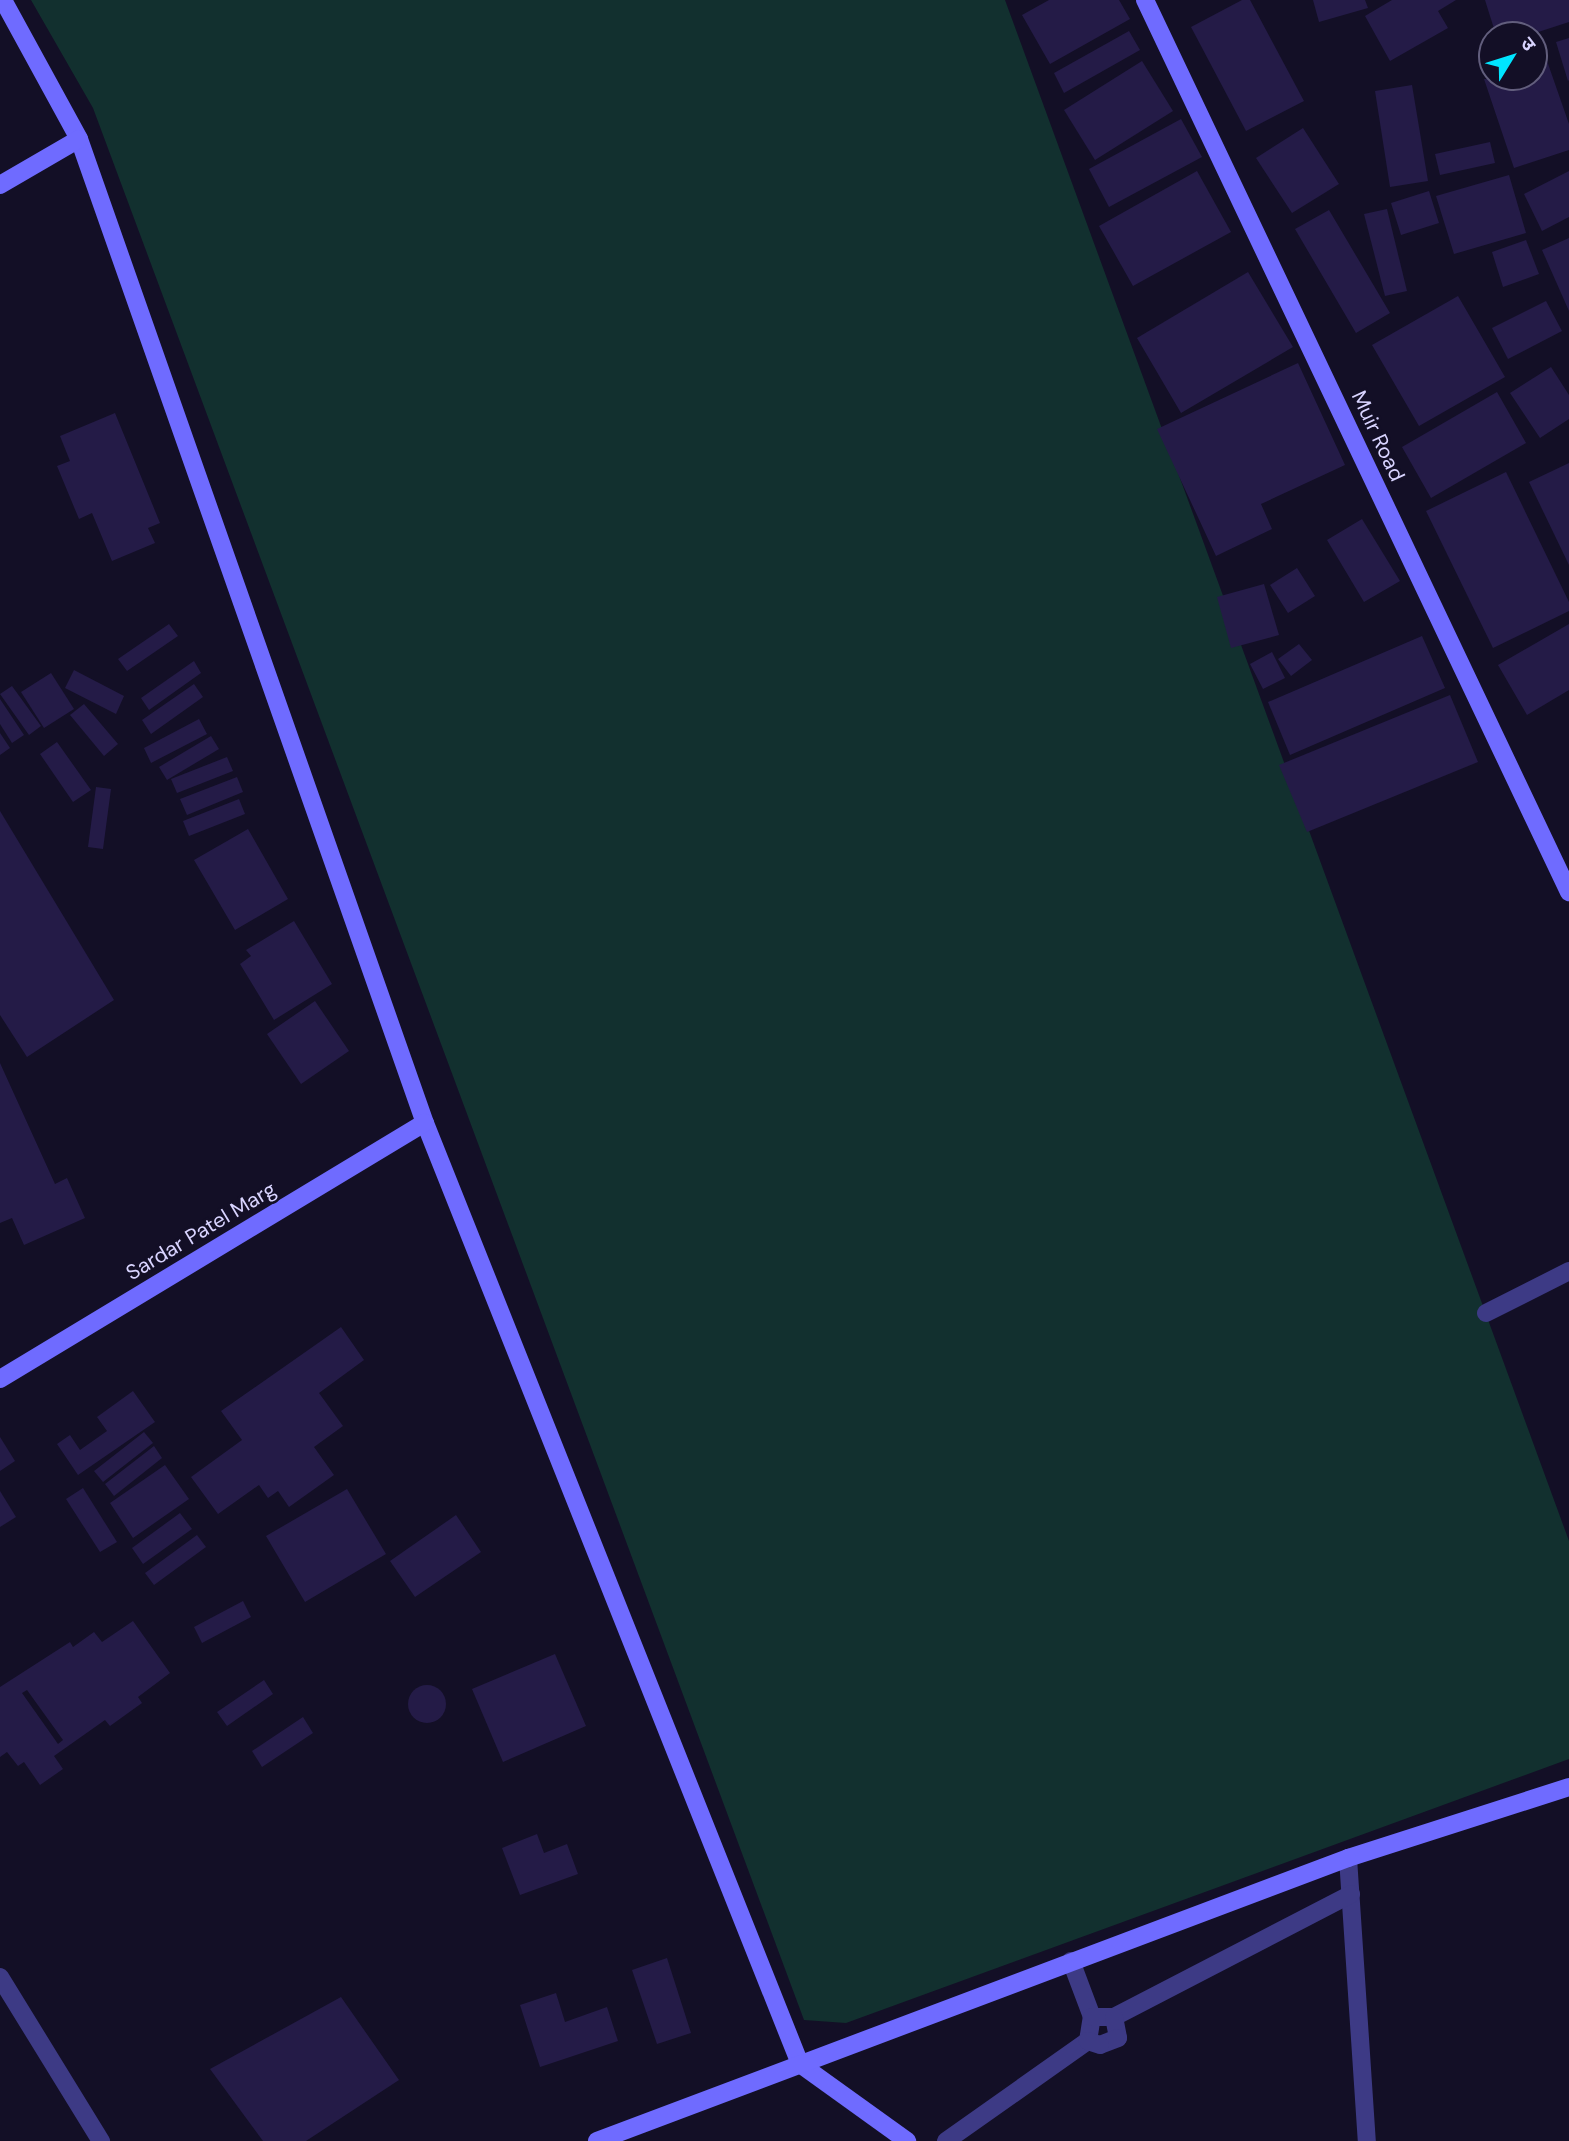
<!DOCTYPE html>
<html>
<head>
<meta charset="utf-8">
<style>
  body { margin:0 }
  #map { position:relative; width:1569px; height:2141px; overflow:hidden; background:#130f26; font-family:"DM Sans","Noto Sans Devanagari",sans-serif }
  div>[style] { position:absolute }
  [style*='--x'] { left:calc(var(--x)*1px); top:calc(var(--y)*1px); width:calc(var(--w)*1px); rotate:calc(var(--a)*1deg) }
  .green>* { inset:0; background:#12302f }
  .building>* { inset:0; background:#241b47 }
  .round { border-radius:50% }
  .street>* { height:18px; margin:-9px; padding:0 9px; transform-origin:9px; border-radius:9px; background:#3d3a85 }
  .secondary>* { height:18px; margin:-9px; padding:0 9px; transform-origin:9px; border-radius:9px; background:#6f6bff }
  span { translate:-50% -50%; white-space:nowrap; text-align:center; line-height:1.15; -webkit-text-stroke:5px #130f26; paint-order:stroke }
  .street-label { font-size:21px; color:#d9d4ff }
  .north { position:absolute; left:1478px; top:21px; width:70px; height:70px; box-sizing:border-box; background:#130f26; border:2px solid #625e7d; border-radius:50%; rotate:52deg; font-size:19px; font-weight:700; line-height:28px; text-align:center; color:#d9d4ff }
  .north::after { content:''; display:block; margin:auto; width:24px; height:32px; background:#00e5ff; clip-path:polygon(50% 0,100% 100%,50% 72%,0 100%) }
</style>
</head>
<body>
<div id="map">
  <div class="green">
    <div style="clip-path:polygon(31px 0,1005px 0,1569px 1541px,1569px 1759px,846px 2023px,804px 2020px,93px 108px)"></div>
  </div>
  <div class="building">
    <div style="clip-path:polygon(1049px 0,1119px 0,1130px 19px,1050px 64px,1022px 15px)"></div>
    <div style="clip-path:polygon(1242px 0,1250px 0,1304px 101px,1246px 131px,1191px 27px)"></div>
    <div style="clip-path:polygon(1313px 0,1365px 0,1368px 8px,1319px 22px)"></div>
    <div style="clip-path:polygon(1392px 0,1456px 0,1438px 11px,1448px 28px,1390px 61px,1365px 16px)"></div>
    <div style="clip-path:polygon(1485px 0,1569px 0,1569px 22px,1529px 35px,1496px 35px)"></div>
    <div style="clip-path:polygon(1129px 31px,1140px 50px,1064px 93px,1054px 73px)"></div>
    <div style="clip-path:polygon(1569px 38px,1569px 80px,1568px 81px,1556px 42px)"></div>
    <div style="clip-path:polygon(1546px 58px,1569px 124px,1569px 150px,1514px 168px,1484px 79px,1534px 77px,1534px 62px)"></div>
    <div style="clip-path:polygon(1142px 61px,1173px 111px,1095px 160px,1064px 110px)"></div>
    <div style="clip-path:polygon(1412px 85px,1428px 181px,1390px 187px,1375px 91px)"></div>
    <div style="clip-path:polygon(1181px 119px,1202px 157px,1109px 207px,1089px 169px)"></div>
    <div style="clip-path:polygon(1303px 128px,1339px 184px,1292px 213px,1256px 158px)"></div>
    <div style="clip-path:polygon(1490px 142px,1495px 163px,1440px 175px,1435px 154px)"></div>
    <div style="clip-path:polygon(1197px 171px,1231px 232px,1133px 286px,1099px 226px)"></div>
    <div style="clip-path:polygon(1569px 171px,1569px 217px,1542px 231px,1524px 194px)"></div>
    <div style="clip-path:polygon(1509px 175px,1526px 233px,1454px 254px,1436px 196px)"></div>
    <div style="clip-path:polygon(1429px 191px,1439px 223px,1401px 235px,1391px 203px)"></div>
    <div style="clip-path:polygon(1387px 209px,1407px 291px,1385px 296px,1364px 214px)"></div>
    <div style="clip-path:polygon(1329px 210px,1390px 313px,1356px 333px,1295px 229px)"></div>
    <div style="clip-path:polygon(1569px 238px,1569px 311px,1542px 250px)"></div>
    <div style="clip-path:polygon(1526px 240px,1539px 274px,1503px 287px,1492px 252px)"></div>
    <div style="clip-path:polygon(1248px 272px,1293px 347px,1181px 413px,1137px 338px)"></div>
    <div style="clip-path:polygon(1458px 296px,1505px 377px,1419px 426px,1372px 345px)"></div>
    <div style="clip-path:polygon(1546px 301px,1562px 331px,1508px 359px,1492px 328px)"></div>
    <div style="clip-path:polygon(1298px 363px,1345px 465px,1261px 504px,1272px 529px,1216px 556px,1157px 429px)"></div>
    <div style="clip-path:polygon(1551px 367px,1569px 395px,1569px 419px,1540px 438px,1510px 393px)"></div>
    <div style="clip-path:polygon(1497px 392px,1526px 443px,1431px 498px,1402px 447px)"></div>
    <div style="clip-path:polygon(115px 413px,160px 523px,148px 528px,155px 543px,112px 561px,92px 513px,79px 519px,57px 466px,70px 461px,60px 436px)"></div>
    <div style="clip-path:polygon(1569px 463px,1569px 565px,1529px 482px)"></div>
    <div style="clip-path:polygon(1506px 472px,1569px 602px,1569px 611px,1493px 648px,1426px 511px)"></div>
    <div style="clip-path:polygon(1362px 519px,1400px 581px,1364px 602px,1327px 540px)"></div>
    <div style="clip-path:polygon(1297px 568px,1315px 596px,1288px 613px,1270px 585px)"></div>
    <div style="clip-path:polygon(1264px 584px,1279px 635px,1231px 648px,1217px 597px)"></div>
    <div style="clip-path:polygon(169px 624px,178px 636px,127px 671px,118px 659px)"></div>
    <div style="clip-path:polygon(1569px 624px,1569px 690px,1527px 715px,1498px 665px)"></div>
    <div style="clip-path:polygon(1422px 636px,1445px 688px,1290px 755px,1268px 702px)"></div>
    <div style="clip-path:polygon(1299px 644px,1312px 660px,1291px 676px,1278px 659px)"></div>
    <div style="clip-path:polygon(1272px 652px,1285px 678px,1263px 689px,1250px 664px)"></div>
    <div style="clip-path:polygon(194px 661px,201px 673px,149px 710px,141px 698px)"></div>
    <div style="clip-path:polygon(74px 670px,124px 696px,116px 714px,65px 688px)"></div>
    <div style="clip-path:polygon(51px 673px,74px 709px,44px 728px,21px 692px)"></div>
    <div style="clip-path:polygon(194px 684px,203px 697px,151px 734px,142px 720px)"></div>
    <div style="clip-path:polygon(12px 686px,41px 726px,29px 735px,0 694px)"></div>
    <div style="clip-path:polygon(1450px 695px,1478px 762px,1307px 832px,1279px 765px)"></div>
    <div style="clip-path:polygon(0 699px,24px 735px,12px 743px,0 724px)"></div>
    <div style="clip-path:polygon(84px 704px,118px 744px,104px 756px,70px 715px)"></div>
    <div style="clip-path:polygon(199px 719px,207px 734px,151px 763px,144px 748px)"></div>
    <div style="clip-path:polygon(0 733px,10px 748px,0 755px)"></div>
    <div style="clip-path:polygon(211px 736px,219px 749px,167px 780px,159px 767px)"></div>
    <div style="clip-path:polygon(57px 742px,91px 790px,73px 802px,40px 754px)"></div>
    <div style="clip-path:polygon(227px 757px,233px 771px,177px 793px,171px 779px)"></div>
    <div style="clip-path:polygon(237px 777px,243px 792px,187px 815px,180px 799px)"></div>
    <div style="clip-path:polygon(96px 787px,111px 789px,103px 849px,88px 847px)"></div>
    <div style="clip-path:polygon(239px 799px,245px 814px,189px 836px,183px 821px)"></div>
    <div style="clip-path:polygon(0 811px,114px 1000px,27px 1057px,0 1015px)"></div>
    <div style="clip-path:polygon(248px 829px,288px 899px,235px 930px,194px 860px)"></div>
    <div style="clip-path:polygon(294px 921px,332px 984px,274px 1020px,240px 964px,251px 956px,246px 950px)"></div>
    <div style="clip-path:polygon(315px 1001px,349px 1051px,301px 1084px,267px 1034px)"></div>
    <div style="clip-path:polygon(0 1063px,55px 1184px,67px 1178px,85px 1218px,24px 1245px,12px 1218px,0 1223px)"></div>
    <div style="clip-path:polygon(341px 1327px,364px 1360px,319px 1393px,343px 1426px,314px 1447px,334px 1475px,289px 1507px,278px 1491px,268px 1498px,259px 1485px,218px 1514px,191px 1477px,242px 1440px,221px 1411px)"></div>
    <div style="clip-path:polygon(133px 1391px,155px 1422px,78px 1475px,57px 1444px,70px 1435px,80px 1450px,107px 1431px,97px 1417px)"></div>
    <div style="clip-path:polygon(144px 1432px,153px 1443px,103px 1482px,94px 1471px)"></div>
    <div style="clip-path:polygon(0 1437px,15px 1461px,0 1471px)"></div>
    <div style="clip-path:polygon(154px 1446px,162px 1458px,114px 1496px,105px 1484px)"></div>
    <div style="clip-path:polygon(165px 1465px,189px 1499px,133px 1538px,110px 1503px)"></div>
    <div style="clip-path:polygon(83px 1488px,117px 1542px,100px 1552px,66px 1499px)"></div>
    <div style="clip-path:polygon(347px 1489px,386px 1554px,305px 1602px,266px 1536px)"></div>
    <div style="clip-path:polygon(0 1491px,16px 1517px,0 1527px)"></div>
    <div style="clip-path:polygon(180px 1513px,192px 1529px,143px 1564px,132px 1548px)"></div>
    <div style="clip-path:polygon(456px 1515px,481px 1552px,415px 1597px,390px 1561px)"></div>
    <div style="clip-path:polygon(197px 1535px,206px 1547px,154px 1585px,145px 1573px)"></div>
    <div style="clip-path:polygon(243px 1601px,251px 1617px,202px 1643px,194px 1627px)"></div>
    <div style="clip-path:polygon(evenodd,133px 1621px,170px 1673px,138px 1697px,142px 1703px,110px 1726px,105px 1720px,54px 1756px,63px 1769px,40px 1785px,24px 1762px,18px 1766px,7px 1752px,0 1757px,0 1687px,70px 1642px,73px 1647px,94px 1632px,102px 1642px,133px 1621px,27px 1690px,63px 1740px,58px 1744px,22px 1693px,27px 1690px)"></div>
    <div style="clip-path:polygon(555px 1654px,586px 1726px,503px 1762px,472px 1689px)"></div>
    <div style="clip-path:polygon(264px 1680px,273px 1694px,227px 1726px,217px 1712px)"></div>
    <div class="round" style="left:408px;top:1685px;width:38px;height:38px"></div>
    <div style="clip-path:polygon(303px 1717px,313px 1733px,262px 1767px,252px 1751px)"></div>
    <div style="clip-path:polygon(537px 1834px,544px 1853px,567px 1844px,578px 1874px,520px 1895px,502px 1848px)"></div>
    <div style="clip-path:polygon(667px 1958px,691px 2033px,657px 2044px,632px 1970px)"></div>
    <div style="clip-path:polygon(556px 1993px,565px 2022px,607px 2007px,618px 2041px,540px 2067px,520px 2005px)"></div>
    <div style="clip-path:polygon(341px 1997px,399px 2080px,306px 2141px,263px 2141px,210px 2069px)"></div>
  </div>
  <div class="street">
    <div style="--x:1486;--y:1313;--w:93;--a:-26.8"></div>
    <div style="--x:1348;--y:1858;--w:284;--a:86.2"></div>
    <div style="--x:1071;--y:1961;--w:60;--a:69.4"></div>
    <div style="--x:0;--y:1977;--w:193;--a:58.4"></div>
    <div style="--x:1114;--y:2017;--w:267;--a:-27.4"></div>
    <div style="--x:946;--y:2141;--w:174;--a:-35.2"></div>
    <div style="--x:1088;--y:2041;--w:24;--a:-81"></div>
    <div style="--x:1092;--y:2017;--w:22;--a:0"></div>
    <div style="--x:1114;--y:2017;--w:21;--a:79"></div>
    <div style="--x:1118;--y:2038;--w:19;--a:159"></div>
    <div style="--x:1100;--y:2045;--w:13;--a:-162"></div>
  </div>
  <div class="secondary">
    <div style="--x:3;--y:0;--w:158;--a:61.3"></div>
    <div style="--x:79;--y:139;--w:1043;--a:70.63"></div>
    <div style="--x:425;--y:1123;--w:1013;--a:68.27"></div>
    <div style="--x:800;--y:2064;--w:132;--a:35.7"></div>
    <div style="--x:1145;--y:0;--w:988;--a:64.58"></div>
    <div style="--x:0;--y:185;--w:91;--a:-30.2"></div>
    <div style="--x:0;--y:1379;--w:496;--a:-31.1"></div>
    <div style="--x:597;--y:2141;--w:803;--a:-20.65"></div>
    <div style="--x:1348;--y:1858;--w:232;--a:-17.8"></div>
  </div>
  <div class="street-label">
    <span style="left:1378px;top:436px;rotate:65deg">Muir Road</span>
    <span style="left:201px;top:1231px;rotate:-31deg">Sardar Patel Marg</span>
  </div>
  <div class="north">उ</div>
</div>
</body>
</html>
